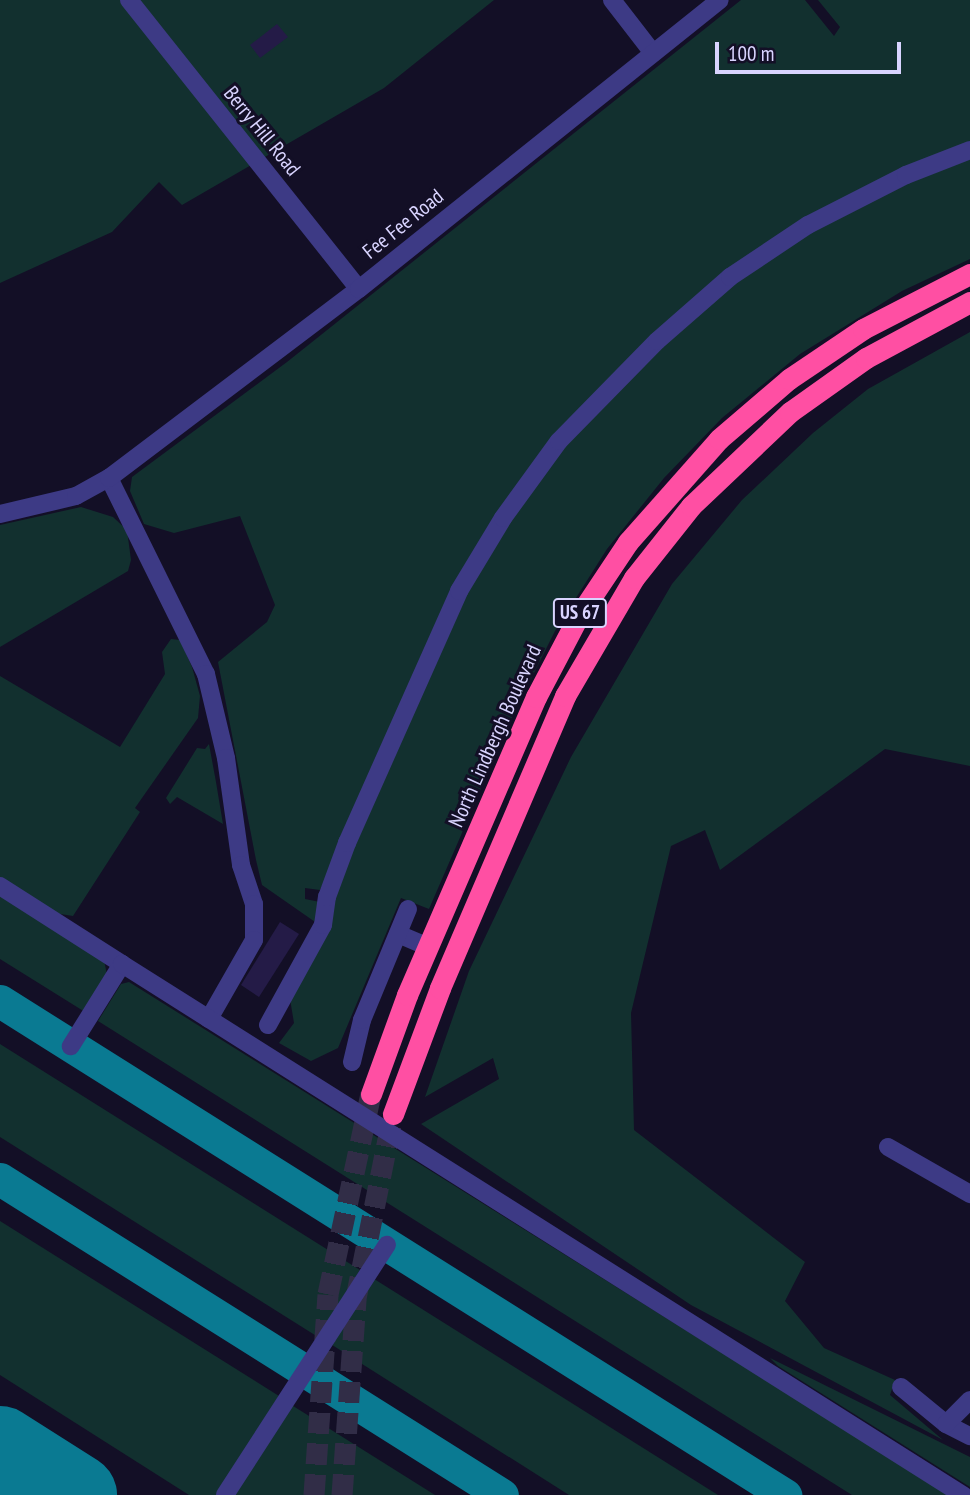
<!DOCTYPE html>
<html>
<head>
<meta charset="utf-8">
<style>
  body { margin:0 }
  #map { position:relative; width:970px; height:1495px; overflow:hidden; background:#130f26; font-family:"PT Sans Narrow",sans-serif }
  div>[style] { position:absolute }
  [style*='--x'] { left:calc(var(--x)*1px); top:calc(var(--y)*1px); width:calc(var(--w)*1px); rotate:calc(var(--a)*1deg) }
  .green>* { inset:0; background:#12302f }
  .taxiway>* { height:33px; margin:-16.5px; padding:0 16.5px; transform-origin:16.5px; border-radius:16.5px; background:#0a7a92 }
  .runway>* { height:82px; margin:-41px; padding:0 41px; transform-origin:41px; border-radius:41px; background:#0a7a92 }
  .building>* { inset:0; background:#241b47 }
  .highway-tunnel>* { height:21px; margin-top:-10.5px; transform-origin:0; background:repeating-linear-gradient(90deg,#312d47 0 21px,transparent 0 31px) }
  .minor>* { height:18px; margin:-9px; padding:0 9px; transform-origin:9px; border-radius:9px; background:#3d3a85 }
  .highway>* { height:21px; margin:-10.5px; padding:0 10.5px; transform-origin:10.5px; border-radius:10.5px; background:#ff4fa3 }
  span { translate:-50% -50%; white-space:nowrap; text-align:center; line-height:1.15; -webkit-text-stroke:6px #130f26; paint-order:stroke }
  .shield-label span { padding:2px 5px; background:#130f26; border:2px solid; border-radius:5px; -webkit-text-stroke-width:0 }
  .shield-label { font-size:19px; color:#d9d4ff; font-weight:700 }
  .street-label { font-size:21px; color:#d9d4ff }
  .scale { position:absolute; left:715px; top:42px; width:186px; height:32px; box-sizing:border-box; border:4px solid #d9d4ff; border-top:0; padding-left:9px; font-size:21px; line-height:24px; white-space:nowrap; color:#d9d4ff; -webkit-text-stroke:5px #130f26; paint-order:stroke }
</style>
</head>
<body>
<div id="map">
  <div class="green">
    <div style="clip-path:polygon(0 0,494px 0,384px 88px,182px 205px,159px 182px,112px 232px,0 283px)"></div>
    <div style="clip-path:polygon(741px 0,805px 0,834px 36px,840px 27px,818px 0,970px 0,970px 144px,741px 266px,504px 506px,320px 890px,305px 888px,305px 899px,320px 902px,318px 924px,262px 885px,256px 860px,218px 662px,267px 622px,275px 605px,240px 516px,174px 533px,144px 524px,130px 491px,132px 477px,287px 362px)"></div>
    <div style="clip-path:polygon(970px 154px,970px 259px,902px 291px,800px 354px,722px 418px,664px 478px,607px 549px,555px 631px,514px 713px,429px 909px,401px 898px,338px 1048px,311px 1061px,279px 1043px,294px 1023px,290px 999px,415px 696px,490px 547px,591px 410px,753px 268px,811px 230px)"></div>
    <div style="clip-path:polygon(970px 332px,970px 766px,885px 749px,720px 870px,705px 830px,671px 846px,631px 1013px,634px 1130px,805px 1262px,785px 1301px,824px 1348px,895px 1380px,890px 1395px,943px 1440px,691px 1305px,421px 1124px,499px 1079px,493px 1058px,425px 1097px,469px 971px,571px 757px,672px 584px,742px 500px,813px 433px,868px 389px)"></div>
    <div style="clip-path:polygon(81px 507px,113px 517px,127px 530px,131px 560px,128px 571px,0 647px,0 525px)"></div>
    <div style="clip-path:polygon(171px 639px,180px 640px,192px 667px,200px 696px,198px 718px,135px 808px,140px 812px,73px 916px,54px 913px,0 879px,0 676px,120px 747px,165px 674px,162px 652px)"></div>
    <div style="clip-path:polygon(209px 744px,216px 782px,223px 824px,177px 797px,170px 804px,166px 798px,197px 748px,205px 749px)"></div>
    <div style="clip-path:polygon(0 894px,104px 960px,107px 975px,85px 1012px,0 959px)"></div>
    <div style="clip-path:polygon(129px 982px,690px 1333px,953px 1495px,852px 1495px,98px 1021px,121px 984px)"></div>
    <div style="clip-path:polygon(0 1044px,360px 1270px,318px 1337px,0 1137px)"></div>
    <div style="clip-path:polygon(0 1221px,279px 1396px,218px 1495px,189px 1495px,0 1375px)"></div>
    <div style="clip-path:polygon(371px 1277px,718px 1495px,569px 1495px,329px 1343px)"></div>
    <div style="clip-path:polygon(770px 1358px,970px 1457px,970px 1487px,778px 1366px)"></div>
    <div style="clip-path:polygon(290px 1404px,435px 1495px,234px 1495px)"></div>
  </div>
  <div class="taxiway">
    <div style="--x:0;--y:1001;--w:928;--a:32.18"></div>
    <div style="--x:0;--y:1179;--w:593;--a:32.19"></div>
  </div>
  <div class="runway">
    <div style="--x:0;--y:1447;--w:90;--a:32.3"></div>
  </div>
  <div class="building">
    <div style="clip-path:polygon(277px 24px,288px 37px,260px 58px,250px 45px)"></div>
    <div style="clip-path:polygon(280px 922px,299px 934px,259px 997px,241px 985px)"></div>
  </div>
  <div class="highway-tunnel">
    <div style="--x:314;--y:1495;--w:201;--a:-86"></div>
    <div style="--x:328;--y:1294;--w:205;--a:-77.9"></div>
    <div style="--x:342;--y:1495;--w:197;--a:-85.9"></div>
    <div style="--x:356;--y:1298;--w:188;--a:-78.6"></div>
  </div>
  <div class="minor">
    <div style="--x:129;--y:0;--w:369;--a:51.5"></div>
    <div style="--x:612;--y:0;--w:67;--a:52.3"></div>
    <div style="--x:109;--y:478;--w:219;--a:63.7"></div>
    <div style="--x:206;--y:674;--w:86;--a:76.6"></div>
    <div style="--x:226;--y:758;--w:108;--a:82"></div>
    <div style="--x:241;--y:865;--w:41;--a:71.6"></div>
    <div style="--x:254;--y:904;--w:36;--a:90"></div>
    <div style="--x:254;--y:940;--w:91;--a:119.7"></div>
    <div style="--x:0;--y:514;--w:78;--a:-13.3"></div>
    <div style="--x:76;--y:496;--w:38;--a:-29"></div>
    <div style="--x:109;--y:478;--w:313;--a:-37.1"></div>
    <div style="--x:359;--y:289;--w:462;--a:-38.7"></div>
    <div style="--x:0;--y:886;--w:145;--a:32.6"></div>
    <div style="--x:122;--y:964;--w:97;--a:121.9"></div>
    <div style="--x:398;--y:934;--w:33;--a:23"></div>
    <div style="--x:122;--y:964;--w:995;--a:32.27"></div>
    <div style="--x:268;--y:1025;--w:114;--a:-61.2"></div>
    <div style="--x:323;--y:925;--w:28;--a:-82"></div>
    <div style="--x:327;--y:897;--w:58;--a:-69.7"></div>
    <div style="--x:347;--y:843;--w:276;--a:-66"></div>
    <div style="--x:459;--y:591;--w:85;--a:-58.9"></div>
    <div style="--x:503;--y:518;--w:95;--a:-54"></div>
    <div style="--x:559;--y:441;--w:140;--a:-45.6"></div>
    <div style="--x:657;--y:341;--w:97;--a:-41.2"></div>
    <div style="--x:730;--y:277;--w:94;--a:-33.7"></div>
    <div style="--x:808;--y:225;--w:110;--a:-27"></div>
    <div style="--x:906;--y:175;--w:69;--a:-21.3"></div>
    <div style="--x:352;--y:1062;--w:43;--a:-76.6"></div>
    <div style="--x:362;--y:1020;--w:120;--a:-67.5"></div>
    <div style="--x:888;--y:1147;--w:95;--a:29.8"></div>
    <div style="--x:901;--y:1387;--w:58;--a:39.4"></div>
    <div style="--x:946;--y:1424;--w:27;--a:27"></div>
    <div style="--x:946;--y:1424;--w:34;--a:-45"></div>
    <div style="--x:225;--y:1495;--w:298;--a:-57.1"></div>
  </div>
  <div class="highway">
    <div style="--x:371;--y:1094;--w:105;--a:-70"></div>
    <div style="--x:407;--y:995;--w:325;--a:-66.6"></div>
    <div style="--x:536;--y:697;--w:90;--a:-62.3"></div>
    <div style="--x:578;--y:617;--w:90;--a:-56.3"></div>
    <div style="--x:628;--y:542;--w:137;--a:-48.5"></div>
    <div style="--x:719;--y:439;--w:92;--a:-40.6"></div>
    <div style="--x:789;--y:379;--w:89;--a:-34"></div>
    <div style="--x:863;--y:329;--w:120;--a:-27.2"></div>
    <div style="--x:393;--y:1114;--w:134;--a:-69.5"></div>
    <div style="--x:440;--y:988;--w:318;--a:-66.8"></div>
    <div style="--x:565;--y:696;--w:137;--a:-59.7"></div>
    <div style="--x:634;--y:578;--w:92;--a:-51.6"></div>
    <div style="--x:691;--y:506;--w:137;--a:-43.5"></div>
    <div style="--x:790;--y:412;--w:93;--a:-35.4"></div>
    <div style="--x:866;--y:358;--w:118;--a:-28.3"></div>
  </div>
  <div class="shield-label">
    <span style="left:580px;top:613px">US 67</span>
  </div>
  <div class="street-label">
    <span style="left:262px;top:131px;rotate:51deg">Berry Hill Road</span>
    <span style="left:403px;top:224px;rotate:-39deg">Fee Fee Road</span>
    <span style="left:495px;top:736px;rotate:-66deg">North Lindbergh Boulevard</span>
  </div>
  <div class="scale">100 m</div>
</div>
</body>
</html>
